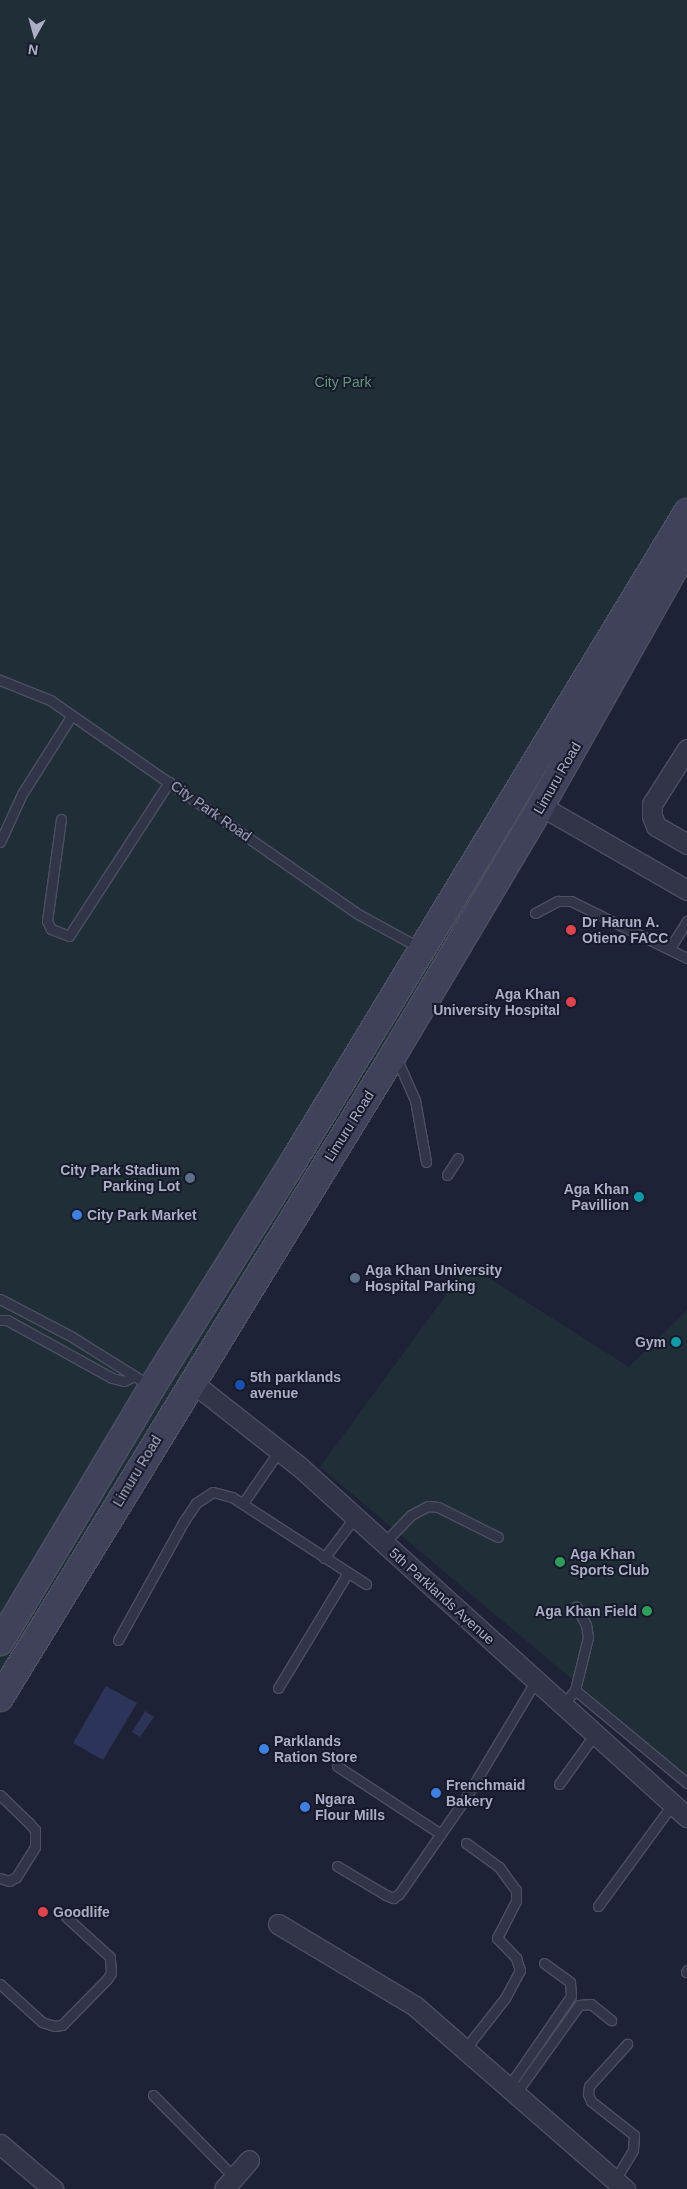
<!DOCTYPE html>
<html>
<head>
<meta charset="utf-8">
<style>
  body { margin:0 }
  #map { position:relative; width:687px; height:2189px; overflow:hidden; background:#1e2236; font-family:Arial,sans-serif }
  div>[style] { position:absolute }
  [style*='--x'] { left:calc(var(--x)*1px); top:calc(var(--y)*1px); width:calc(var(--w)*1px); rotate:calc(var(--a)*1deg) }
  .green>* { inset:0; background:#202f37 }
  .water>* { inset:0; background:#2d345a }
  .roads { filter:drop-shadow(1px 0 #4c4f62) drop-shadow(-1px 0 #4c4f62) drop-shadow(0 1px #4c4f62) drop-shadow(0 -1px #4c4f62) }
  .lane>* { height:9px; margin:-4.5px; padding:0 4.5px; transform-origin:4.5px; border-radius:4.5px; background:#313547 }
  .street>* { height:19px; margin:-9.5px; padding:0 9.5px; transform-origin:9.5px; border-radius:9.5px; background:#313547 }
  .secondary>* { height:26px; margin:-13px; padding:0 13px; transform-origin:13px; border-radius:13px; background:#3f425a }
  .dots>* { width:14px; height:14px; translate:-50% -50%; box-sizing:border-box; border:2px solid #171a2b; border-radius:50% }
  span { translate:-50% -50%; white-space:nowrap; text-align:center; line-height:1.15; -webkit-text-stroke:4px #171a2b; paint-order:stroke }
  .park-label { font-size:14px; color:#62957b }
  .street-label { font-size:14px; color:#abaec4 }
  .poi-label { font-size:14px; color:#abaec4; font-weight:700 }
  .left { translate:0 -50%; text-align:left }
  .right { translate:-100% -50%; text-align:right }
  .north { position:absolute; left:10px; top:10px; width:50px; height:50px; -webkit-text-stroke:4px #171a2b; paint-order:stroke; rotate:187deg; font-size:14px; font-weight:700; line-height:20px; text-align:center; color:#abaec4 }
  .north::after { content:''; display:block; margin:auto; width:18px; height:22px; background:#abaec4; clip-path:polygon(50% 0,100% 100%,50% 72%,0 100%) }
</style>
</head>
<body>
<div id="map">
  <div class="green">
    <div style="clip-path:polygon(0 0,687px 0,687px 554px,0 1690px)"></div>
    <div style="clip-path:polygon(468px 1265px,629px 1367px,687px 1310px,687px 1776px,320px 1467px)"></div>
  </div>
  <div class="water">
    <div style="clip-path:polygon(106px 1686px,137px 1703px,103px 1760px,73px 1743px)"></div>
    <div style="clip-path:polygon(145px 1711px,154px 1717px,140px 1737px,132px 1732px)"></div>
  </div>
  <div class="roads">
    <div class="lane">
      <div style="--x:0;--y:680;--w:54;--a:21.8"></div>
      <div style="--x:50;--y:700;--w:375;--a:34.8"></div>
      <div style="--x:358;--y:914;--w:71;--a:28.7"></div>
      <div style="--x:61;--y:819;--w:103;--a:97.8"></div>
      <div style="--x:47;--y:921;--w:9;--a:63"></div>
      <div style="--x:51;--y:929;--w:19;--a:21"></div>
      <div style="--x:69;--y:936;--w:184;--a:-57"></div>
      <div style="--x:0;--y:842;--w:53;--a:-65.4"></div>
      <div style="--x:22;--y:794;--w:93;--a:-57.7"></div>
      <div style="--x:535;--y:913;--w:26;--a:-28"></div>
      <div style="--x:558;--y:901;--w:13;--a:0"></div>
      <div style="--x:571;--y:901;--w:129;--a:26.2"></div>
      <div style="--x:670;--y:948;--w:32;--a:-58"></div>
      <div style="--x:396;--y:1057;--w:47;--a:66.2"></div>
      <div style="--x:415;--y:1100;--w:63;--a:79.9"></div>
      <div style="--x:447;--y:1175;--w:20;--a:-57"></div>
      <div style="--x:0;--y:1299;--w:78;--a:27.6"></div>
      <div style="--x:69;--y:1335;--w:94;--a:32"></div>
      <div style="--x:0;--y:1320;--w:7;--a:0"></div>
      <div style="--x:7;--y:1320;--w:120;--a:28.9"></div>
      <div style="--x:112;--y:1378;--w:12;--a:14"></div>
      <div style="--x:124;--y:1381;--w:11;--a:-27"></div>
      <div style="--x:243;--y:1503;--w:63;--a:-55.3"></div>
      <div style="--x:384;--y:1543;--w:39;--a:-46"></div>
      <div style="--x:411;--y:1515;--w:19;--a:-28"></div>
      <div style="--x:428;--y:1506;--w:10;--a:6"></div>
      <div style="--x:438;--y:1507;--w:67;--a:26.6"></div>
      <div style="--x:324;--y:1558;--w:51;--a:-52.9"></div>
      <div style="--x:118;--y:1640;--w:136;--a:-61"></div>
      <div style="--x:184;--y:1521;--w:22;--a:-56"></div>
      <div style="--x:196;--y:1503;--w:20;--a:-33"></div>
      <div style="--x:213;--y:1492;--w:20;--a:15"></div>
      <div style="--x:232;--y:1497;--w:160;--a:33"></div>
      <div style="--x:278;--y:1688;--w:133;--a:-58.8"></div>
      <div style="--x:575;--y:1690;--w:146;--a:39.7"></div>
      <div style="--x:563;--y:1705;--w:19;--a:-51"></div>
      <div style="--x:575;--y:1690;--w:55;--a:-76.2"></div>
      <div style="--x:588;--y:1637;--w:12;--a:-99"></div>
      <div style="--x:586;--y:1625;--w:21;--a:-118"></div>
      <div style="--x:337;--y:1766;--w:124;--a:33.2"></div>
      <div style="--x:559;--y:1784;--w:62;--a:-54.2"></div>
      <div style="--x:0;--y:1795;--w:40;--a:44"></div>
      <div style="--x:29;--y:1823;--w:9;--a:49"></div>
      <div style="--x:35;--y:1830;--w:17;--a:90"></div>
      <div style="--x:35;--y:1847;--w:36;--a:122"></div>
      <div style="--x:16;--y:1877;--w:8;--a:150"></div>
      <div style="--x:9;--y:1881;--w:9;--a:-162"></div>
      <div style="--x:466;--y:1843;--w:41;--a:36"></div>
      <div style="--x:499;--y:1867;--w:29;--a:54"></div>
      <div style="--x:516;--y:1890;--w:11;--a:90"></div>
      <div style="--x:516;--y:1901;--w:42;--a:117.2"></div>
      <div style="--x:497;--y:1938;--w:28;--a:46"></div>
      <div style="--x:516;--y:1958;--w:13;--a:72"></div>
      <div style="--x:520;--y:1970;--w:32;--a:118"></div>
      <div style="--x:505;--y:1998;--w:63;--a:128"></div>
      <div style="--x:337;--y:1866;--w:57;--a:30.6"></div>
      <div style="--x:386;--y:1895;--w:8;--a:23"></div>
      <div style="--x:393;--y:1898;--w:7;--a:-34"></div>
      <div style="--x:399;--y:1894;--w:116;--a:-55.2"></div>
      <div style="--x:465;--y:1799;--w:136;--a:-59.1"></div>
      <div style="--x:598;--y:1906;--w:125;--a:-53.8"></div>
      <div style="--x:686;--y:1972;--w:2;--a:-63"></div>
      <div style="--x:0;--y:1984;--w:57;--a:42.1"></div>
      <div style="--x:42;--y:2022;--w:13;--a:18"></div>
      <div style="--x:54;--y:2026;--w:8;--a:-7"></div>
      <div style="--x:62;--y:2025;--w:64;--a:-45.6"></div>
      <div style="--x:107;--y:1979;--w:7;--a:-56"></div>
      <div style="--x:111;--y:1973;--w:16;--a:-94"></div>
      <div style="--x:110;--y:1957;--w:59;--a:-137.7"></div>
      <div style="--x:509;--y:2086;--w:109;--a:-55.4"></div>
      <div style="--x:571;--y:1996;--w:14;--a:-94"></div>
      <div style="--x:570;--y:1982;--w:32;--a:-144"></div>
      <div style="--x:516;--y:2093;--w:108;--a:-54.4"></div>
      <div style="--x:579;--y:2005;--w:12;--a:-5"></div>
      <div style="--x:591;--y:2004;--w:26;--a:39"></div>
      <div style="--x:153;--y:2095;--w:115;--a:45.4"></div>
      <div style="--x:615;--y:2180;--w:35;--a:-59"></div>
      <div style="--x:633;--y:2150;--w:15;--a:-86"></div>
      <div style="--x:634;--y:2135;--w:55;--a:-141.7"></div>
      <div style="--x:591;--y:2101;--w:8;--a:-113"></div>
      <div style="--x:588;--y:2094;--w:8;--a:-83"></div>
      <div style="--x:589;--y:2086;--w:57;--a:-47.9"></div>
    </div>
    <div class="street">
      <div style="--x:687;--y:749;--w:65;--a:122.5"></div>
      <div style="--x:652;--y:804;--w:12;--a:90"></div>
      <div style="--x:652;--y:816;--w:11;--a:68"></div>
      <div style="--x:656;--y:826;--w:36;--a:30"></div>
      <div style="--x:541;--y:806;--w:168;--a:29.9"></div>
      <div style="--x:192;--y:1382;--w:137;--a:38.2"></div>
      <div style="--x:300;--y:1467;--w:522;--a:42.13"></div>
      <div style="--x:278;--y:1924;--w:160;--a:30.9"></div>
      <div style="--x:415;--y:2006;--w:279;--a:41.1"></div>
      <div style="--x:0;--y:2144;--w:70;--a:40.3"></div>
      <div style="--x:224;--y:2189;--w:38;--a:-49"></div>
    </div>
    <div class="secondary">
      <div style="--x:0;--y:1642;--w:297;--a:-59.2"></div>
      <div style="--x:152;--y:1387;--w:266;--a:-57.9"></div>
      <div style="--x:293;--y:1162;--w:760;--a:-58.78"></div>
      <div style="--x:0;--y:1698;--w:755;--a:-58.54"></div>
      <div style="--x:394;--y:1054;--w:288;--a:-59.3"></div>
      <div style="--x:541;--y:806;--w:297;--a:-60.6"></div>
    </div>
  </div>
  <div class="dots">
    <div style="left:571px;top:930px;background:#e0444e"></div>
    <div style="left:571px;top:1002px;background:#e0444e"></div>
    <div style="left:190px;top:1178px;background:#5c6f8a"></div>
    <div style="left:639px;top:1197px;background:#0f9aa8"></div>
    <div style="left:77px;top:1215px;background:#3f7fe0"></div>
    <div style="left:355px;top:1278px;background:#5c6f8a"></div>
    <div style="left:676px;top:1342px;background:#0f9aa8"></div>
    <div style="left:240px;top:1385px;background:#1a4fb4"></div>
    <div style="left:560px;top:1562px;background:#2e9e5b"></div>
    <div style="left:647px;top:1611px;background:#2e9e5b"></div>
    <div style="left:264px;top:1749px;background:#3f7fe0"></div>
    <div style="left:436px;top:1793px;background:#3f7fe0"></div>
    <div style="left:305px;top:1807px;background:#3f7fe0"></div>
    <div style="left:43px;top:1912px;background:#e0444e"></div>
  </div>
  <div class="park-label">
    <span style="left:343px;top:382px">City Park</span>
  </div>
  <div class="street-label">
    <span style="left:557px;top:778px;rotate:-60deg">Limuru Road</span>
    <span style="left:211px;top:811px;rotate:35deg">City Park Road</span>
    <span style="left:349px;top:1126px;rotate:-58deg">Limuru Road</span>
    <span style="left:137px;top:1471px;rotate:-59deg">Limuru Road</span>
    <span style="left:442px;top:1596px;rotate:42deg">5th Parklands Avenue</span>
  </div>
  <div class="poi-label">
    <span class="left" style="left:582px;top:930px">Dr Harun A.<br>Otieno FACC</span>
    <span class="right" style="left:560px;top:1002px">Aga Khan<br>University Hospital</span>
    <span class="right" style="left:180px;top:1178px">City Park Stadium<br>Parking Lot</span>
    <span class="right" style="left:629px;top:1197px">Aga Khan<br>Pavillion</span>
    <span class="left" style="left:87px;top:1215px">City Park Market</span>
    <span class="left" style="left:365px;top:1278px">Aga Khan University<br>Hospital Parking</span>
    <span class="right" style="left:666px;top:1342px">Gym</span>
    <span class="left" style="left:250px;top:1385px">5th parklands<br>avenue</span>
    <span class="left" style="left:570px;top:1562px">Aga Khan<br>Sports Club</span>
    <span class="right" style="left:637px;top:1611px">Aga Khan Field</span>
    <span class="left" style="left:274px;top:1749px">Parklands<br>Ration Store</span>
    <span class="left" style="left:446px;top:1793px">Frenchmaid<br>Bakery</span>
    <span class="left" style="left:315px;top:1807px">Ngara<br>Flour Mills</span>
    <span class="left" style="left:53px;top:1912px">Goodlife</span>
  </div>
  <div class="north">N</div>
</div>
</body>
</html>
